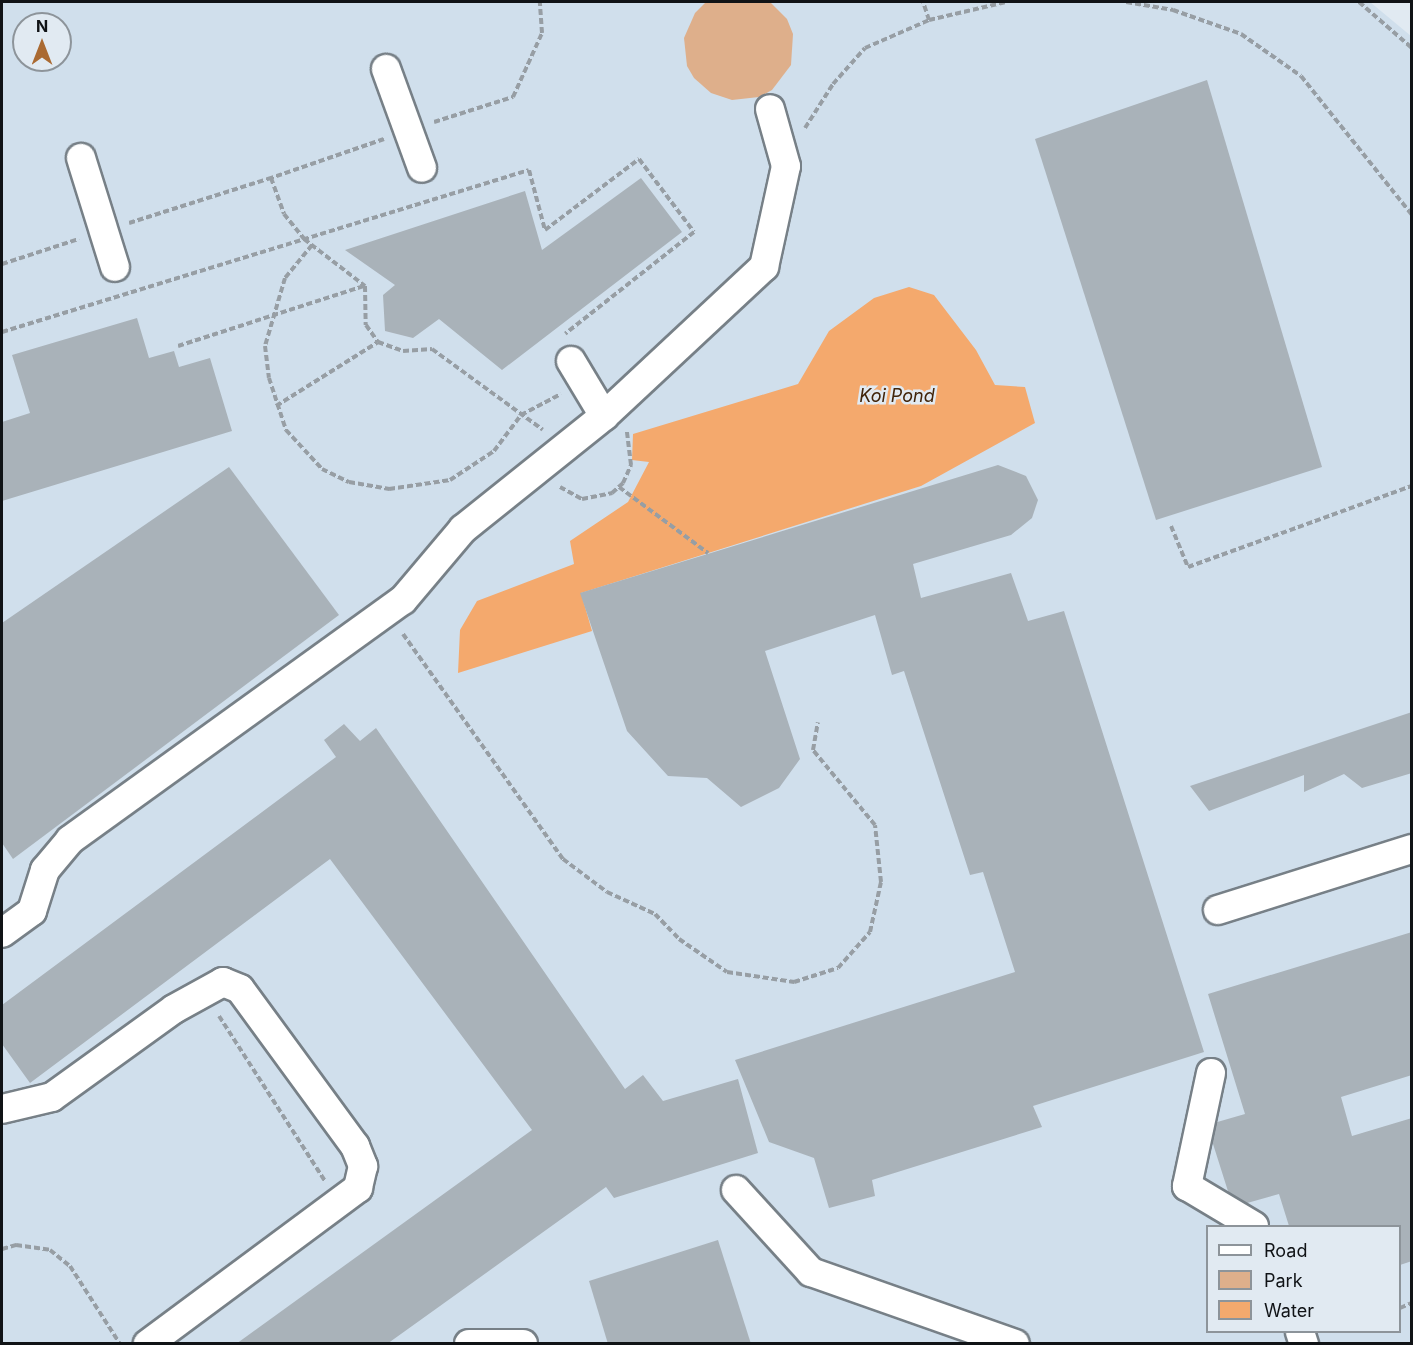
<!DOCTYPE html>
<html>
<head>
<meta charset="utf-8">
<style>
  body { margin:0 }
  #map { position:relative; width:1413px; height:1345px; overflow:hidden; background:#e1eaf2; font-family:Inter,sans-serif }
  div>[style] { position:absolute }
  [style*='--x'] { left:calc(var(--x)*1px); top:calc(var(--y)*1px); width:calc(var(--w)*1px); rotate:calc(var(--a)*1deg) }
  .built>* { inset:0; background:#d0dfec }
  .green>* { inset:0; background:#deaf8b }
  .water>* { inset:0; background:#f4a96d }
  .building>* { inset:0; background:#a9b2b9 }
  .path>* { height:4px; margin-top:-2px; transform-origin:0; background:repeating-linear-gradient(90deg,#979ea4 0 6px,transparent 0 9px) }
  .roads { filter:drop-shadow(2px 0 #778087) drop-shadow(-2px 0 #778087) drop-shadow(0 2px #778087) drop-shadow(0 -2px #778087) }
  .minor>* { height:28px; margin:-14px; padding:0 14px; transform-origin:14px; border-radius:14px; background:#fff }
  span { translate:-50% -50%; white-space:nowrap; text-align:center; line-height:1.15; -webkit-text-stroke:5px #e1eaf2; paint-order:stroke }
  .water-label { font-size:18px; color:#412409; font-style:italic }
  .frame { position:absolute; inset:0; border:3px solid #101316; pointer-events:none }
  .legend { position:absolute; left:1206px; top:1225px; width:195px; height:108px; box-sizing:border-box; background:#e1eaf2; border:2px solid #8d949a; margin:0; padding:8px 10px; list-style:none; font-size:18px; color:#101316 }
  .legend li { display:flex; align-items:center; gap:12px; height:30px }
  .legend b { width:30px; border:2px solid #8d949a }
  .north { position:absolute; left:12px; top:12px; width:60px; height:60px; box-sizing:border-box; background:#e1eaf2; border:2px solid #8d949a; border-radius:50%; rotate:0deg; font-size:16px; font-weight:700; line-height:24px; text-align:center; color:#101316 }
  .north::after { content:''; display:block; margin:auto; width:21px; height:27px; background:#aa6a32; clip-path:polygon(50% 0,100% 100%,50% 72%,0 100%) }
</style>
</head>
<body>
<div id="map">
  <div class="built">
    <div style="clip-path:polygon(evenodd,2px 2px,1370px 2px,1411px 36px,1411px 1343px,2px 1344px,2px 2px,24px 24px,60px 24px,60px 60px,24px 60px,24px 24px,2px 2px,1208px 1226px,1400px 1226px,1400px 1332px,1208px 1332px,1208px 1226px)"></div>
  </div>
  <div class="green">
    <div style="clip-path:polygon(706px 2px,770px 2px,787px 19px,793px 34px,791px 65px,772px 90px,759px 97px,732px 100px,711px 93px,694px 78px,687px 66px,684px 38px,695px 13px)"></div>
  </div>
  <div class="water">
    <div style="clip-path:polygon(909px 287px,934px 295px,976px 350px,995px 385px,1025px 387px,1035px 423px,921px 486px,581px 593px,592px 631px,458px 673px,460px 630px,477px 601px,574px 564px,570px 541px,628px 502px,649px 462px,632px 460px,633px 434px,798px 384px,829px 331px,874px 298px)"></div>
  </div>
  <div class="building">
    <div style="clip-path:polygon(1207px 80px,1322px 467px,1156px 520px,1035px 139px)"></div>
    <div style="clip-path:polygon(641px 178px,682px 232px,502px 370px,439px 319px,413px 338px,385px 331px,383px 295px,395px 285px,345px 250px,525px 191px,542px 250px)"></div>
    <div style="clip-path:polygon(137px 318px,149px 358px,174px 351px,179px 367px,210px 358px,232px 431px,2px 501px,2px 422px,30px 413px,12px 355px)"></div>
    <div style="clip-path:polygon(998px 465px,1026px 476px,1038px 500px,1032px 518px,1011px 535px,913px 564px,921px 598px,1011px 573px,1028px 621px,1064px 611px,1204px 1052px,1033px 1106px,1042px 1127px,872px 1180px,875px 1196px,829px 1208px,814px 1158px,769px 1142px,735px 1060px,1015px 972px,983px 872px,970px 875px,904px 671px,892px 675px,875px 615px,765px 651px,800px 759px,779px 788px,741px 807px,707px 778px,668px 776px,627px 731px,580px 593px)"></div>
    <div style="clip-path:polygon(229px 467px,339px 615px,13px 859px,2px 843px,2px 623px)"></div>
    <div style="clip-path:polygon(1412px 712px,1412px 773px,1362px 788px,1344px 774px,1304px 792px,1304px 775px,1209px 811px,1190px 786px)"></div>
    <div style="clip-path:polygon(344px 724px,360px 741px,376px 728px,625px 1089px,643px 1075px,663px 1101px,738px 1079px,758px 1153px,614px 1198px,606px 1187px,387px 1344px,236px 1344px,532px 1130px,330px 859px,30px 1083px,2px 1044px,2px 1005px,336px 757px,324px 740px)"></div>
    <div style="clip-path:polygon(1412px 932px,1412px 1075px,1341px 1097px,1352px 1136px,1412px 1118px,1412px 1261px,1400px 1265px,1400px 1226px,1289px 1226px,1279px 1194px,1233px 1207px,1207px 1125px,1245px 1114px,1208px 994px)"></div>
    <div style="clip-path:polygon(718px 1240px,751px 1344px,608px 1344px,589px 1281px)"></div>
  </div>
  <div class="path">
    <div style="--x:1126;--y:2;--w:48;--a:9.7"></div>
    <div style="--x:1173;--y:10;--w:72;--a:19.4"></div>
    <div style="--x:1241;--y:34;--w:73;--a:35"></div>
    <div style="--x:1301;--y:76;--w:178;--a:51.4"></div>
    <div style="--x:1359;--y:2;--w:70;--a:41"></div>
    <div style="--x:929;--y:20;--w:79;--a:-13.2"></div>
    <div style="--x:434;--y:122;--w:83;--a:-17.6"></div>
    <div style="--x:513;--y:97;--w:70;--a:-65.6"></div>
    <div style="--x:542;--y:33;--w:31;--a:-94"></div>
    <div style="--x:805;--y:128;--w:52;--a:-57.5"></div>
    <div style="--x:833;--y:84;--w:48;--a:-48.4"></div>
    <div style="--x:865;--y:48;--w:70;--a:-23.6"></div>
    <div style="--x:929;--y:20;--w:19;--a:-108"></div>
    <div style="--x:384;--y:139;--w:120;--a:161"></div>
    <div style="--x:271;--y:178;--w:38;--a:70"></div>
    <div style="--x:284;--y:214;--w:32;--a:51"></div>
    <div style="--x:304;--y:239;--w:77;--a:37.6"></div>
    <div style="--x:365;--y:286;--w:39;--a:89"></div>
    <div style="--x:366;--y:325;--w:21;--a:55"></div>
    <div style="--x:378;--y:342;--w:27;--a:20"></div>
    <div style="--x:403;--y:351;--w:29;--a:-4"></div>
    <div style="--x:432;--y:349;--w:137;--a:36.1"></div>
    <div style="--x:129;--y:223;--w:149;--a:-17.6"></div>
    <div style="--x:312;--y:245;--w:43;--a:129.3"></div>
    <div style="--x:285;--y:278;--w:71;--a:106.4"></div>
    <div style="--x:265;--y:346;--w:32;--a:83"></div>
    <div style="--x:269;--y:378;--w:55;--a:71.9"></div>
    <div style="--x:286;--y:430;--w:53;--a:47.3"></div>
    <div style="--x:322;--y:469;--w:30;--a:26"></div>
    <div style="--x:349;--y:482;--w:41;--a:9.9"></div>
    <div style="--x:389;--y:489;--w:62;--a:-8.4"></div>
    <div style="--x:450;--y:480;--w:53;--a:-33.4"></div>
    <div style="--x:494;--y:451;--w:45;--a:-53.1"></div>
    <div style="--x:521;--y:415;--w:45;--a:-27.7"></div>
    <div style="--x:2;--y:264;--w:81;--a:-18"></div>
    <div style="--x:2;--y:332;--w:551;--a:-17.09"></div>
    <div style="--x:529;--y:170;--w:62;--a:75.1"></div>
    <div style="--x:545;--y:230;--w:118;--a:-37.1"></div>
    <div style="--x:639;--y:159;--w:91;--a:53"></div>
    <div style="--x:694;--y:232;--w:164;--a:141.7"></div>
    <div style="--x:178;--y:346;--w:195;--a:-17.9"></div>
    <div style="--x:276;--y:406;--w:120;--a:-32.1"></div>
    <div style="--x:560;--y:487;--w:25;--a:29"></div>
    <div style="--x:582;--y:499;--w:31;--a:-11"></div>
    <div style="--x:612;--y:493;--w:15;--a:-42"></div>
    <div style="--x:623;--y:483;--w:20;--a:-66"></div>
    <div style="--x:631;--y:465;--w:35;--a:-97"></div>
    <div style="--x:619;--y:487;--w:111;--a:36.6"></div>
    <div style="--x:1171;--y:526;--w:44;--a:67.5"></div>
    <div style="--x:1188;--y:567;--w:238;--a:-19.9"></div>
    <div style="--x:403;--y:634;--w:276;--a:54.6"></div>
    <div style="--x:563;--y:859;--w:55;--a:36.9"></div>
    <div style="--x:607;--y:892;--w:53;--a:24.6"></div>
    <div style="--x:655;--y:914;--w:35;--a:46"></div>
    <div style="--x:679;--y:939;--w:58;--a:34.5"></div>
    <div style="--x:727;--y:972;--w:68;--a:8.5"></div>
    <div style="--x:794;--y:982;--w:46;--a:-17.7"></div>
    <div style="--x:838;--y:968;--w:48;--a:-48.4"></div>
    <div style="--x:870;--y:932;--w:51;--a:-77.6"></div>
    <div style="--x:881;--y:882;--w:57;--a:-96"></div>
    <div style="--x:875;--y:825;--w:97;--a:-129.6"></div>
    <div style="--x:813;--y:750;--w:28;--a:-80"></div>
    <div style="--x:219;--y:1016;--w:196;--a:57.3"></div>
    <div style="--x:2;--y:1249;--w:15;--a:-16"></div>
    <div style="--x:16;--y:1245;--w:34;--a:8"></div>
    <div style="--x:50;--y:1250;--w:26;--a:39"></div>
    <div style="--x:70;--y:1266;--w:93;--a:57.3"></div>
    <div style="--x:1400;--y:1308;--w:13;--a:-23"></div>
  </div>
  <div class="roads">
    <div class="minor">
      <div style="--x:386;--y:69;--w:105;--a:70"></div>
      <div style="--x:81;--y:158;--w:114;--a:72.7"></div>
      <div style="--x:571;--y:361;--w:64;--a:59"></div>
      <div style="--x:1218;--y:910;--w:203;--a:-17.5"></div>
      <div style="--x:2;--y:933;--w:37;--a:-36"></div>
      <div style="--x:32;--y:911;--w:43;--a:-72.4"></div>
      <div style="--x:45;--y:870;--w:39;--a:-50"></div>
      <div style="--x:70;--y:840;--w:410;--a:-35.8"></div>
      <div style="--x:403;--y:600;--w:93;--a:-49.8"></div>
      <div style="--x:463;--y:529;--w:181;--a:-38.7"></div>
      <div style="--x:604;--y:416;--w:219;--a:-43"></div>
      <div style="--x:764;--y:267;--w:103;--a:-77.7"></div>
      <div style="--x:786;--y:166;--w:59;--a:-105.7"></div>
      <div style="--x:1211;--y:1073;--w:116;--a:102"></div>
      <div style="--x:1187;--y:1186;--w:78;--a:30.8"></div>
      <div style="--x:2;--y:1109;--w:51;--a:-13.5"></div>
      <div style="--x:52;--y:1097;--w:150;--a:-35.8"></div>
      <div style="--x:174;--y:1009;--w:56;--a:-28.9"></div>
      <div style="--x:223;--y:982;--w:18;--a:22"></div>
      <div style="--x:240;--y:989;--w:195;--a:53.8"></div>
      <div style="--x:355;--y:1146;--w:22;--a:68"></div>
      <div style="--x:363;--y:1166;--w:23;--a:103"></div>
      <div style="--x:358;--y:1188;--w:262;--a:143.4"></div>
      <div style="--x:736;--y:1190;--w:111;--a:47.6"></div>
      <div style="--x:811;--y:1272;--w:216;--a:19.4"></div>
      <div style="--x:1300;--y:1332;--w:13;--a:72"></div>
      <div style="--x:469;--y:1344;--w:54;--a:0"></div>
    </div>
  </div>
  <div class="water-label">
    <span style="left:897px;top:396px">Koi Pond</span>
  </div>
  <div class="frame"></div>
  <ul class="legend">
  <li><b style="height:8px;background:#fff"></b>Road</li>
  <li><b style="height:16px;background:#deaf8b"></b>Park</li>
  <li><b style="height:16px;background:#f4a96d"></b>Water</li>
  </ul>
  <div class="north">N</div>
</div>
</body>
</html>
